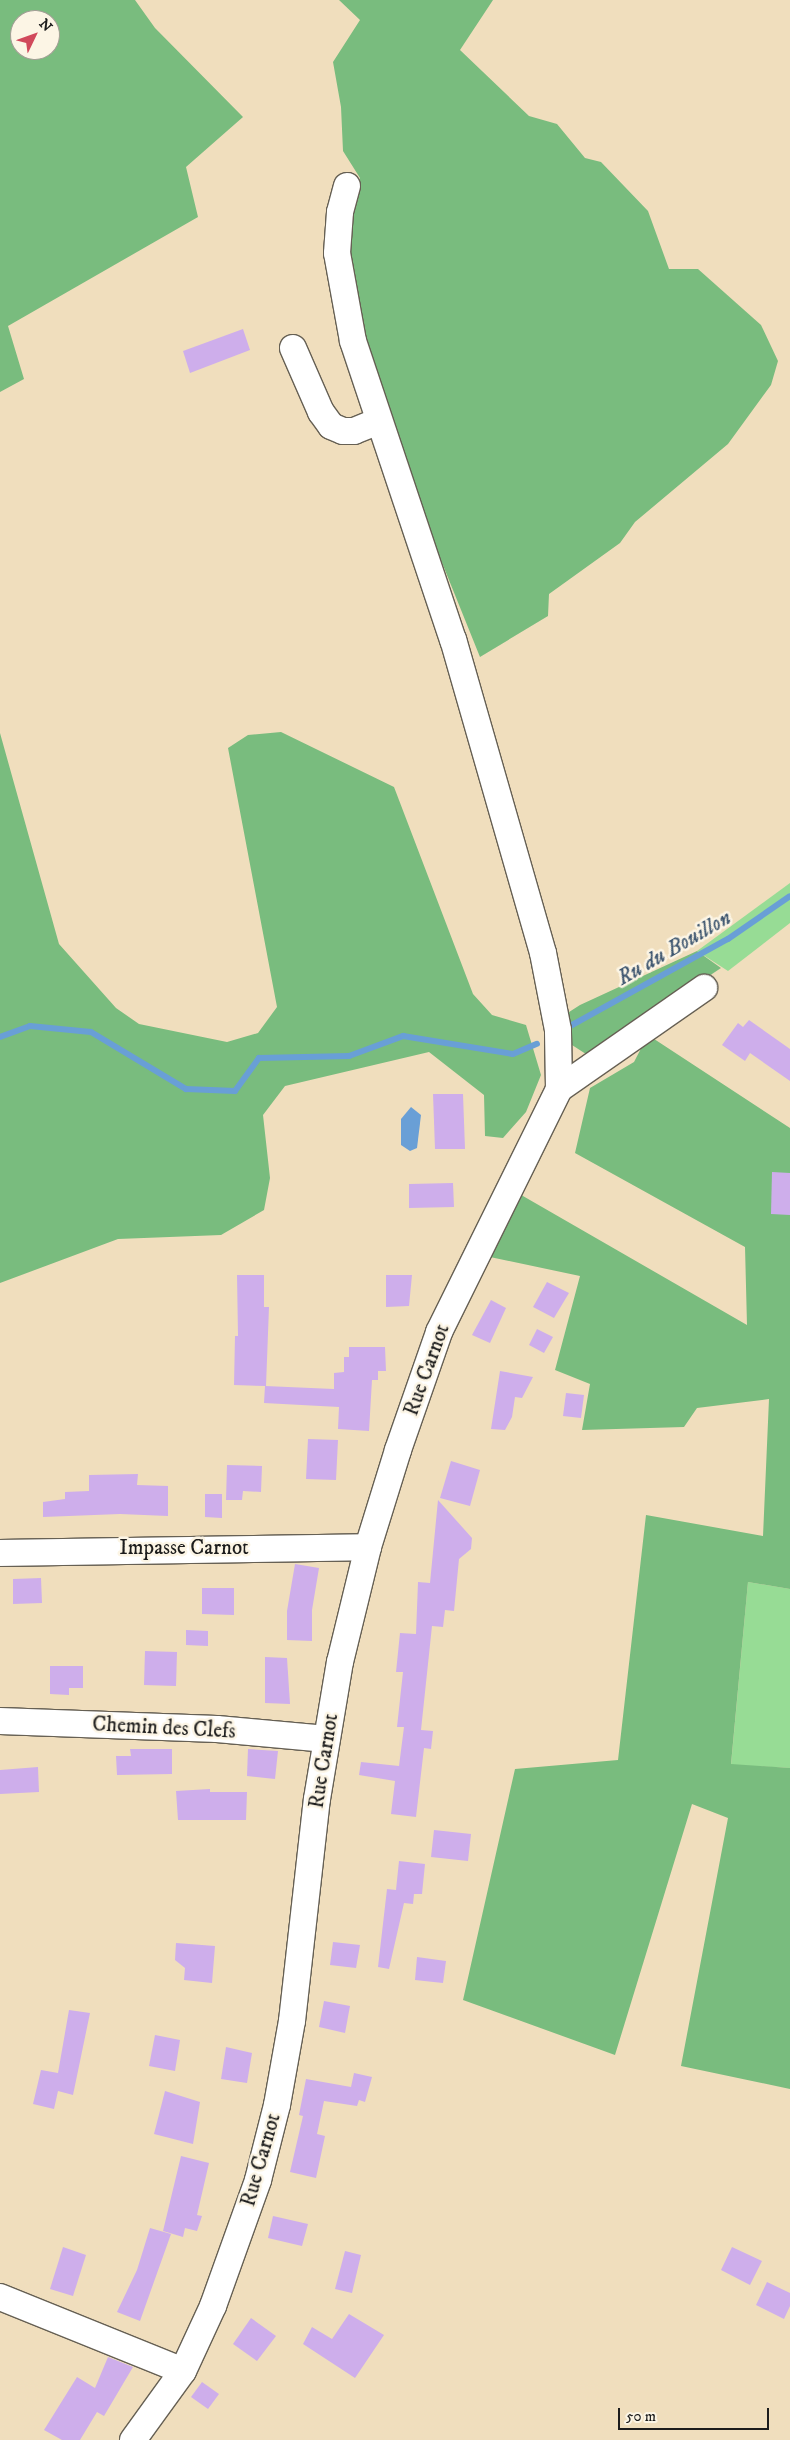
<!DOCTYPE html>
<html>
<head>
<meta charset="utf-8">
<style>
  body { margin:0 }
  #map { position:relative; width:790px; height:2440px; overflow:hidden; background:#f0debd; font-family:"IM FELL DW Pica",serif }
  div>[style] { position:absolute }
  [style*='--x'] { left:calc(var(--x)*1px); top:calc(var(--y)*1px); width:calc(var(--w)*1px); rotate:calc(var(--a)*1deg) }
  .green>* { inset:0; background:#97dc95 }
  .forest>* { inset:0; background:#79bc7e }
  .water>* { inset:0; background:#699fd6 }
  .stream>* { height:6px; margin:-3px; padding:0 3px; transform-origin:3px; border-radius:3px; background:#699fd6 }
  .building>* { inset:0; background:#ceaeeb }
  .roads { filter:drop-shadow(1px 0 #666054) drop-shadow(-1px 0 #666054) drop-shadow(0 1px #666054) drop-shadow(0 -1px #666054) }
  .minor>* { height:26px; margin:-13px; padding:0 13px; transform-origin:13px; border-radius:13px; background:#fff }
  span { translate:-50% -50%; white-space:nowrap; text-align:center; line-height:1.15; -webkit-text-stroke:5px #fcf5e5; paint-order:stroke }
  .street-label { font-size:21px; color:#1c1c1c }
  .water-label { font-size:22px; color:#3f5770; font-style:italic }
  .north { position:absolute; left:10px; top:10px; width:50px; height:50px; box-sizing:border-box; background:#fcf5e5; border:1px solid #a29e95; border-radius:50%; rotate:48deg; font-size:14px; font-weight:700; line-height:20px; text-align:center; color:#1c1c1c }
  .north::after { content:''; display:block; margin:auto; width:18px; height:22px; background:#d1495b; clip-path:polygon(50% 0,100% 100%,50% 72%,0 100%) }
  .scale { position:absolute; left:618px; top:2408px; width:151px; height:22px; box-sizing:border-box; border:2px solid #1c1c1c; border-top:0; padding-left:6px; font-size:15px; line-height:18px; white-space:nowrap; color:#1c1c1c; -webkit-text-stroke:4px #fcf5e5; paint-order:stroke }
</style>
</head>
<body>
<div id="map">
  <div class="green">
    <div style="clip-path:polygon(790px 883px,790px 923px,728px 971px,697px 951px)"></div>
    <div style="clip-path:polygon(748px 1582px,790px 1589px,790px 1768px,731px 1765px)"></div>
  </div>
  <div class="forest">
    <div style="clip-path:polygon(evenodd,0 0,135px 0,155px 28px,243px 117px,186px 167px,198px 217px,8px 326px,24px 379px,0 392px,0 0,20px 20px,50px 20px,50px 50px,20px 50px,20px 20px)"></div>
    <div style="clip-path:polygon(339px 0,493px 0,460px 50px,529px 116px,557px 124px,585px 158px,601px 162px,648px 211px,669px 269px,698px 269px,761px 325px,778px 361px,771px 385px,728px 444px,635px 522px,620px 543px,549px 594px,548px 616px,480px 657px,395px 446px,347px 287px,347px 225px,360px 178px,343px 151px,341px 107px,333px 62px,360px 20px)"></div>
    <div style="clip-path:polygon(281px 732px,394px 787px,473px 994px,492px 1015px,526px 1025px,541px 1075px,526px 1112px,503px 1138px,485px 1136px,484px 1095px,429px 1052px,285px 1086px,263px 1115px,270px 1178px,264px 1210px,221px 1235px,118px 1239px,0 1283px,0 733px,59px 944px,116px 1008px,139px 1024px,227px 1042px,258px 1033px,277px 1007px,228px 748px,248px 735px)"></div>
    <div style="clip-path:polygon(697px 951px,721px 968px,589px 1056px,572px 1045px,572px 1025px,566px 1014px,580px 1005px)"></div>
    <div style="clip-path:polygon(648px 1035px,790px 1128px,790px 1589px,748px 1582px,731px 1764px,790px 1768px,790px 2089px,681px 2066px,728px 1818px,692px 1804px,615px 2055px,463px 2000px,515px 1769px,618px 1760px,646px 1515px,763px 1536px,769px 1399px,697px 1408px,684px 1427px,582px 1430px,590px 1384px,555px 1370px,580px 1276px,490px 1257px,516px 1192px,747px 1325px,745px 1247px,575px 1153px,590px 1088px,634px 1062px)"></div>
  </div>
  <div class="water">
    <div style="clip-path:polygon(411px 1107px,421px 1115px,417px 1148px,410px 1151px,401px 1145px,401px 1119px)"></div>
  </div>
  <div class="stream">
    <div style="--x:572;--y:1025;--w:178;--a:-28.9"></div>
    <div style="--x:728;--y:939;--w:75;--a:-34.7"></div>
    <div style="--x:0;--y:1037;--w:32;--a:-20"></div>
    <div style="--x:30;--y:1026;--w:61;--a:5.6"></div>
    <div style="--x:91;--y:1032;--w:111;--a:31"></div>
    <div style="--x:186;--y:1089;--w:49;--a:2.3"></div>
    <div style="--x:235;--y:1091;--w:41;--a:-54"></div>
    <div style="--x:259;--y:1058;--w:90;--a:-1.3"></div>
    <div style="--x:349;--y:1056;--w:58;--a:-20.3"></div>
    <div style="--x:403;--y:1036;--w:111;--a:9.3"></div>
    <div style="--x:513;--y:1054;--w:26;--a:-23"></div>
  </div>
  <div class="building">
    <div style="clip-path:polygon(243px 329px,250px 350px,190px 373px,183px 351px)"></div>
    <div style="clip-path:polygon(749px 1020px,790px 1049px,790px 1081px,750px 1053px,745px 1061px,722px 1045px,738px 1023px,743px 1027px)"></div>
    <div style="clip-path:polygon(433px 1094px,463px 1094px,465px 1149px,435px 1149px)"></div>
    <div style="clip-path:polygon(772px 1172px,790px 1173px,790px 1215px,771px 1214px)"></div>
    <div style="clip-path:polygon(453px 1183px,454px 1207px,409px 1208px,409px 1184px)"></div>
    <div style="clip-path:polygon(237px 1275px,264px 1275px,264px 1307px,269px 1307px,266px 1386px,234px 1385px,235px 1336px,238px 1336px)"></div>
    <div style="clip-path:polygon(386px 1275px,412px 1275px,409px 1306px,386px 1307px)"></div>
    <div style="clip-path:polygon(547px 1282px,569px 1293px,554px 1318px,533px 1307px)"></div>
    <div style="clip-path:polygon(491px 1300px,506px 1308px,490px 1343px,472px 1335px)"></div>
    <div style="clip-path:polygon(537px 1329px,553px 1337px,544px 1353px,529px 1345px)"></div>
    <div style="clip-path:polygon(349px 1347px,385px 1347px,386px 1371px,378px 1371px,378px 1380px,372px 1380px,369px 1431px,338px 1429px,339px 1407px,264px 1403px,265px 1386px,334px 1389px,334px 1373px,344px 1372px,344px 1357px,349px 1357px)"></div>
    <div style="clip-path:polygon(500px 1371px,533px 1377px,522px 1398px,515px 1397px,512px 1417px,505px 1430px,491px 1429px)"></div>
    <div style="clip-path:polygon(566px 1393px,584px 1395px,581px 1418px,563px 1416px)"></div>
    <div style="clip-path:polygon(308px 1439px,338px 1440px,336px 1480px,306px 1479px)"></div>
    <div style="clip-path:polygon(451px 1461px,480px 1470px,470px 1506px,440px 1498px)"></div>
    <div style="clip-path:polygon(227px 1465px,262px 1466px,261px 1492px,243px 1491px,242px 1500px,226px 1500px)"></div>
    <div style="clip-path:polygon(138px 1474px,137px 1485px,168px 1486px,168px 1516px,120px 1514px,43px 1517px,43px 1502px,65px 1499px,65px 1492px,89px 1491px,89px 1475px)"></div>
    <div style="clip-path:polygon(205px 1494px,222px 1494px,222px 1518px,205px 1517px)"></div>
    <div style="clip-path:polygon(438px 1500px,472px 1538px,471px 1549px,459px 1559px,454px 1611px,445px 1610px,443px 1627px,432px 1626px,421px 1730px,433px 1731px,431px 1749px,424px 1748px,416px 1817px,391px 1814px,395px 1781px,359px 1775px,361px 1762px,399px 1766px,404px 1727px,397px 1727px,403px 1672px,396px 1672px,400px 1633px,416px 1634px,418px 1582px,430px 1583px)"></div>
    <div style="clip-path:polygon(295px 1564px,319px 1568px,312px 1610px,312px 1641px,287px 1640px,287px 1611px)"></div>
    <div style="clip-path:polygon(41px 1578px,42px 1603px,13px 1604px,13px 1579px)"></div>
    <div style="clip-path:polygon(202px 1588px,234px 1588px,234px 1615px,202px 1614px)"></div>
    <div style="clip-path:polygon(186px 1630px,208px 1631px,208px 1646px,186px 1645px)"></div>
    <div style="clip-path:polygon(145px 1651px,177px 1652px,176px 1686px,144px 1685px)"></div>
    <div style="clip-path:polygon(265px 1657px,287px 1658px,290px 1704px,265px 1703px)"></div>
    <div style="clip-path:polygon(50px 1666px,83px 1666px,83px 1688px,69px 1688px,69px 1695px,50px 1694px)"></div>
    <div style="clip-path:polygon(130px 1749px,172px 1749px,172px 1774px,117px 1775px,116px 1756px,131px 1756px)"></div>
    <div style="clip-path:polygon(248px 1749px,278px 1751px,275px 1779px,247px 1776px)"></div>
    <div style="clip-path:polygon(38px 1767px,39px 1792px,0 1794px,0 1770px)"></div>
    <div style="clip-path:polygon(210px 1789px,210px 1792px,247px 1792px,246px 1820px,178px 1820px,176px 1791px)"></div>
    <div style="clip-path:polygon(434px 1830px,471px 1834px,468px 1861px,431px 1857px)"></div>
    <div style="clip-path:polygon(399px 1861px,425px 1864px,422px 1894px,414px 1894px,413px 1904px,404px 1903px,389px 1969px,378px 1967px,387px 1889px,396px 1890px)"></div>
    <div style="clip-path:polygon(333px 1942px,360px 1945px,356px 1968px,330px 1965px)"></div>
    <div style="clip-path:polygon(176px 1943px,215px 1946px,212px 1983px,184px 1980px,185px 1968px,175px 1960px)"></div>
    <div style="clip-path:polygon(417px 1957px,446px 1961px,443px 1983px,415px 1980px)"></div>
    <div style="clip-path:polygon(324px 2001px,350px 2006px,345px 2033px,319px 2027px)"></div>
    <div style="clip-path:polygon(69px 2010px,90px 2013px,73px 2095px,58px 2091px,54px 2109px,33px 2104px,41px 2070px,58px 2073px)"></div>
    <div style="clip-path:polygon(155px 2035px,180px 2040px,175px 2071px,149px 2066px)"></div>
    <div style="clip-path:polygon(226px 2047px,252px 2053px,247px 2083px,221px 2079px)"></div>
    <div style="clip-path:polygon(354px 2073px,372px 2077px,365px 2102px,359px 2100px,357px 2106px,324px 2101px,317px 2134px,325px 2136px,316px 2178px,290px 2172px,303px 2116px,299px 2115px,306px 2079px,351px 2087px)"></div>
    <div style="clip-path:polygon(165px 2091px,200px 2102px,193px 2144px,154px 2134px)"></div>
    <div style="clip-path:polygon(181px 2156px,209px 2163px,197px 2215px,202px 2216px,197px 2231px,185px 2228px,183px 2237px,163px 2231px)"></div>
    <div style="clip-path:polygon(273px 2216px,308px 2224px,302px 2246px,268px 2238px)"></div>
    <div style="clip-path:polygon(150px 2228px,171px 2234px,140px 2321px,117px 2312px,137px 2270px)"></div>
    <div style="clip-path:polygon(63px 2247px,86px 2255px,73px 2296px,50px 2289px)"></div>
    <div style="clip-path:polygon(732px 2247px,762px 2261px,750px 2285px,721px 2270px)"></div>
    <div style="clip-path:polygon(345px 2251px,361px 2255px,352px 2293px,335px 2289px)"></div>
    <div style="clip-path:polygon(767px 2282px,790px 2293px,790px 2306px,784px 2319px,756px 2305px)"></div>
    <div style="clip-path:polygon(349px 2314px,384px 2335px,355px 2378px,303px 2344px,312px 2327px,332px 2339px)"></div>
    <div style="clip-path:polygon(251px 2318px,276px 2336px,257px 2361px,233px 2344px)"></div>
    <div style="clip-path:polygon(108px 2357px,133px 2367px,104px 2416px,97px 2412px,80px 2440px,62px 2440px,44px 2430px,77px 2377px,95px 2388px)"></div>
    <div style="clip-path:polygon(202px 2382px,219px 2394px,208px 2409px,191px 2397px)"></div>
  </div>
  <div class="roads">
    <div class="minor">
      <div style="--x:293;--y:348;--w:70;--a:66.4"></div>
      <div style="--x:321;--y:412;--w:17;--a:54"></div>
      <div style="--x:331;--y:426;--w:13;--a:23"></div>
      <div style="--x:343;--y:431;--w:11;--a:0"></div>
      <div style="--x:354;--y:431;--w:27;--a:-22"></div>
      <div style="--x:559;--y:1089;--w:177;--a:-34.9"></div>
      <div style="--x:0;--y:1553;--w:368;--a:-0.9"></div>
      <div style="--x:0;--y:1721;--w:217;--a:2.1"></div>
      <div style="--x:217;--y:1729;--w:110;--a:5.2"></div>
      <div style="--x:0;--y:2297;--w:197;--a:22"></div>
      <div style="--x:133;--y:2440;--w:85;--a:-54.1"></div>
      <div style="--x:183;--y:2371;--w:72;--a:-65.2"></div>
      <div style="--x:213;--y:2306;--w:134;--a:-70.3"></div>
      <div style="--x:258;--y:2180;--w:77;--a:-75.8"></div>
      <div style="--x:277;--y:2105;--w:85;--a:-79.9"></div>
      <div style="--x:292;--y:2021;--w:223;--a:-83.6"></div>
      <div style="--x:317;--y:1799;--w:139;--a:-80.5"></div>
      <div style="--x:340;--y:1662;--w:118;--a:-76.3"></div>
      <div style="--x:368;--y:1547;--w:102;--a:-72.8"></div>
      <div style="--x:398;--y:1450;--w:125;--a:-70.8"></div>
      <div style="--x:439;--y:1332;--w:271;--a:-63.7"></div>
      <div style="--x:559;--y:1089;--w:59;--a:-91"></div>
      <div style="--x:558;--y:1030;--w:78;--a:-101"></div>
      <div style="--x:543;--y:953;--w:326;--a:-106"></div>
      <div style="--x:453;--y:640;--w:315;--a:-108.5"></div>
      <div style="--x:353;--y:341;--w:89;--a:-100.3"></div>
      <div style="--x:337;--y:253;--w:41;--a:-85.8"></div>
      <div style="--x:340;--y:212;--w:27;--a:-75"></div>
    </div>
  </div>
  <div class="street-label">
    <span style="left:427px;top:1370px;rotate:-70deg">Rue Carnot</span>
    <span style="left:184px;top:1548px">Impasse Carnot</span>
    <span style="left:164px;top:1728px;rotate:3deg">Chemin des Clefs</span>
    <span style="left:324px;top:1761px;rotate:-81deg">Rue Carnot</span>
    <span style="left:261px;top:2160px;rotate:-74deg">Rue Carnot</span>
  </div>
  <div class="water-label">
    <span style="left:674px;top:948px;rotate:-30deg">Ru du Bouillon</span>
  </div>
  <div class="north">N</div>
  <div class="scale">50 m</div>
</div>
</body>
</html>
